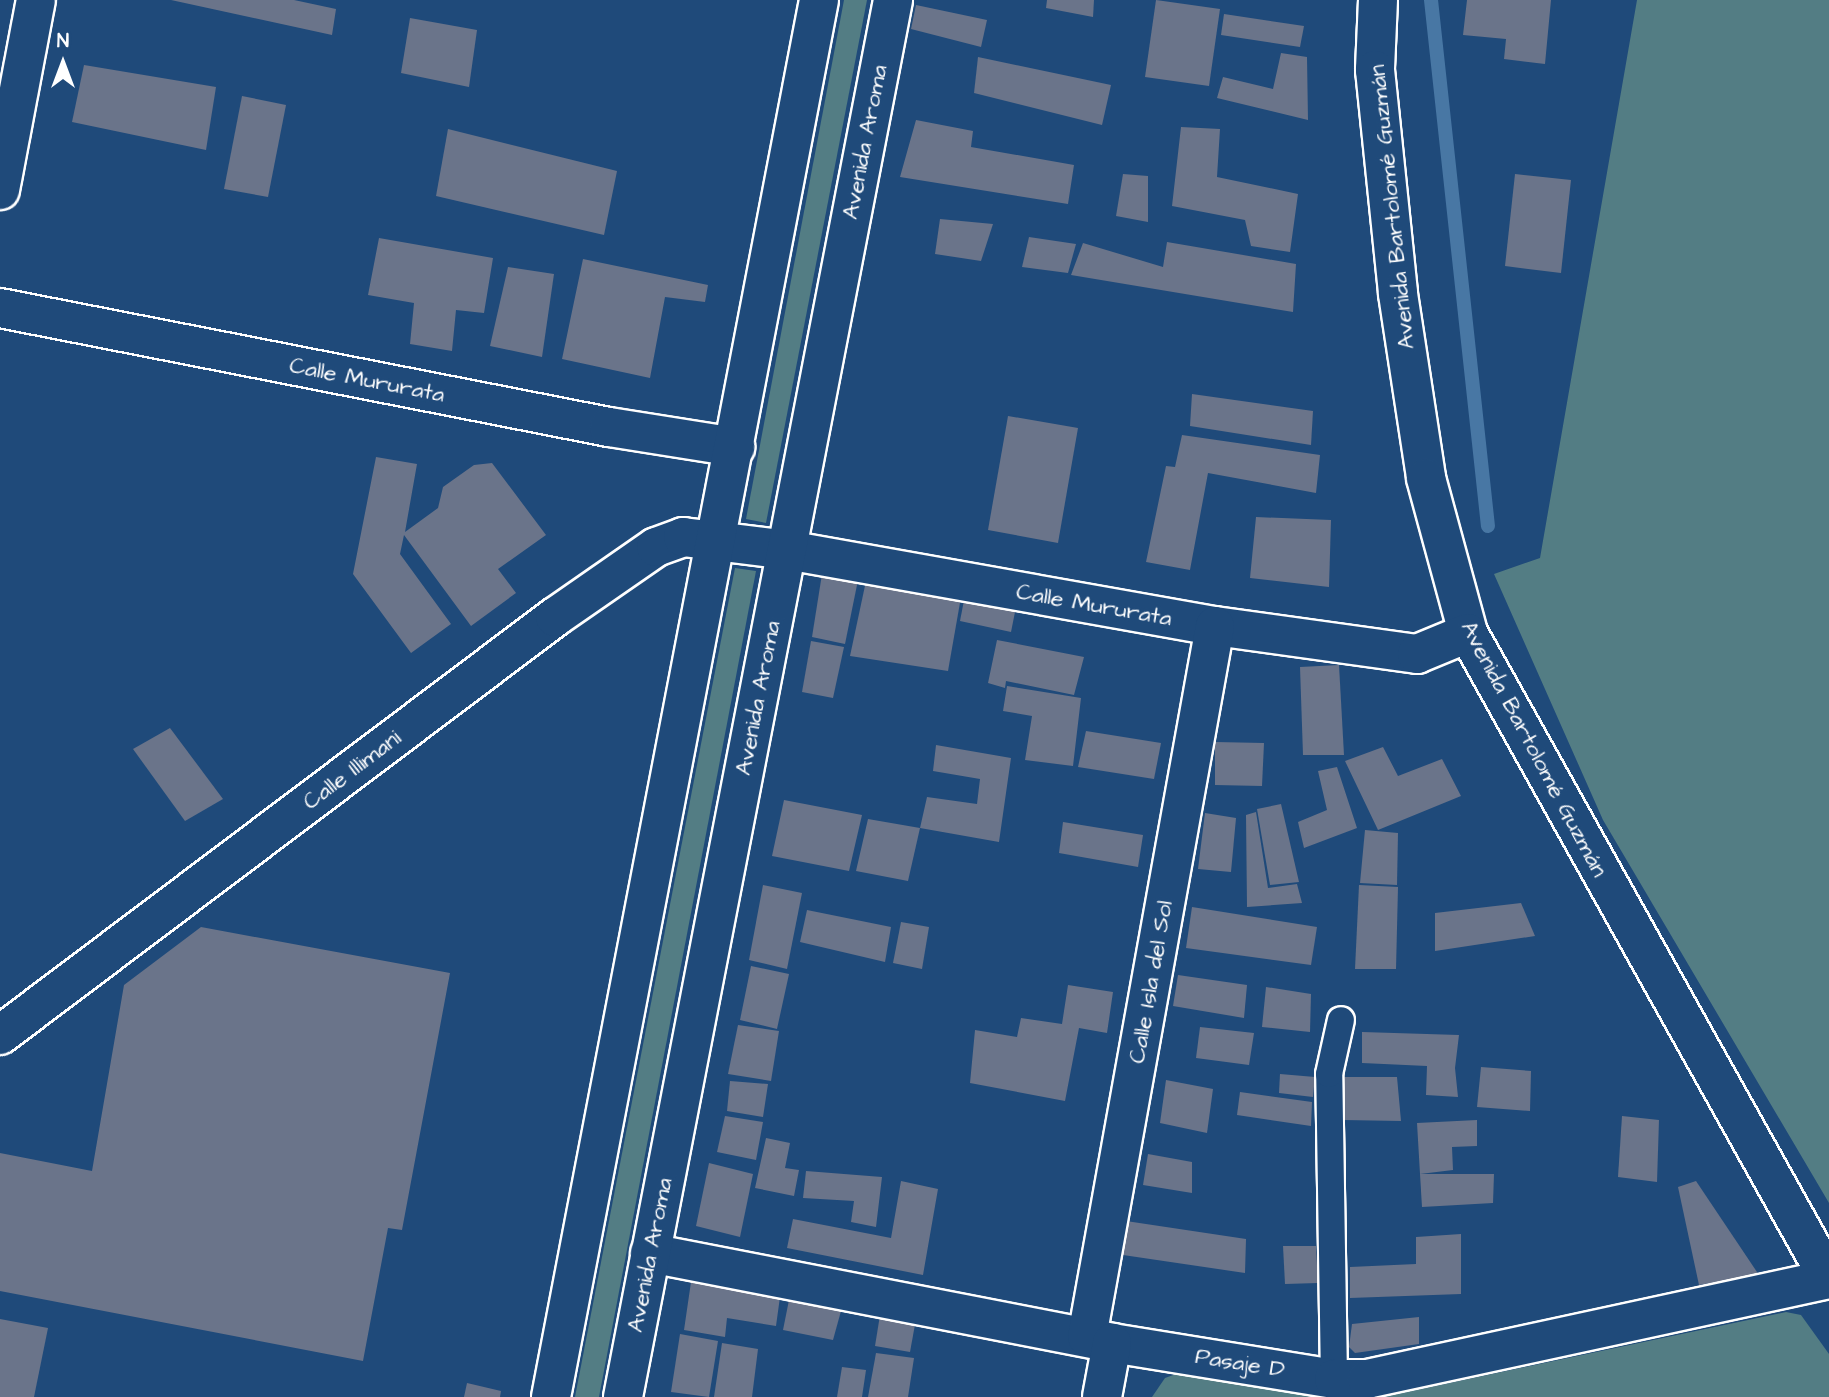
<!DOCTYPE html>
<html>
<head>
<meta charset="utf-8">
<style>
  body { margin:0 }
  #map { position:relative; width:1829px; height:1397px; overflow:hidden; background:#1f4a7a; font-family:"Architects Daughter",sans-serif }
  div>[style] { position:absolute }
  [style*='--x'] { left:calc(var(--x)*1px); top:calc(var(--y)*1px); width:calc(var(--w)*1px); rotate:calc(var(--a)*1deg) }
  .green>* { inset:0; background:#537d84 }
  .stream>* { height:14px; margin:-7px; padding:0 7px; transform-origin:7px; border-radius:7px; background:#4877a4 }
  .building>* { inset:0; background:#6a748a }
  .roads { filter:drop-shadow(2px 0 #fff) drop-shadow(-2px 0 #fff) drop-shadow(0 2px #fff) drop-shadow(0 -2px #fff) }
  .service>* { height:26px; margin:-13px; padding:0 13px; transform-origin:13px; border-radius:13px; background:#1f4a7a }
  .minor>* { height:38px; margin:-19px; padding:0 19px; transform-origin:19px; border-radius:19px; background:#1f4a7a }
  .secondary>* { height:38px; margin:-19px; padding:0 19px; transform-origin:19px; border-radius:19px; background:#1f4a7a }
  span { translate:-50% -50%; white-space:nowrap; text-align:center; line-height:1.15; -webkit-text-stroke:7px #1f4a7a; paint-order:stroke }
  .street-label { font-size:23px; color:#fff }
  .north { position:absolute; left:28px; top:28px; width:70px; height:70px; -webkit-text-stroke:5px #1f4a7a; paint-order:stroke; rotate:0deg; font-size:19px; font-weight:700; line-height:28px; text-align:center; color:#fff }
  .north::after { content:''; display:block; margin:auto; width:24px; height:32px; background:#fff; clip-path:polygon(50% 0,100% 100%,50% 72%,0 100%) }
</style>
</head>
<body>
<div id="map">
  <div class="green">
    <div style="clip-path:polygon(844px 0,867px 0,766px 523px,746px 519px)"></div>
    <div style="clip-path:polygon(1637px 0,1829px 0,1829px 1203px,1603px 820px,1494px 574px,1540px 558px)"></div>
    <div style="clip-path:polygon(735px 568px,756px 571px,599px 1397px,575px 1397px)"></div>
    <div style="clip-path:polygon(1786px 1312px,1801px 1315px,1829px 1354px,1829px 1397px,1383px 1397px)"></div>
    <div style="clip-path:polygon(1187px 1370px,1352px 1397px,1152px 1397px,1165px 1378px)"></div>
  </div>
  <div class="stream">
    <div style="--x:1431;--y:0;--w:529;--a:83.82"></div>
  </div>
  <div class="building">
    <div style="clip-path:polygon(171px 0,294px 0,336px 9px,332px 35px)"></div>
    <div style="clip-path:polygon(1047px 0,1094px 0,1093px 17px,1046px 8px)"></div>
    <div style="clip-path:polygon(1156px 0,1220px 9px,1209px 86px,1145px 77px)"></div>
    <div style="clip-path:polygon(1467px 0,1551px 0,1545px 64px,1504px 59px,1506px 39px,1463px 35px)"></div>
    <div style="clip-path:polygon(916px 5px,987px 20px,981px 47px,911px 29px)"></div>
    <div style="clip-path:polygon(1224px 14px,1304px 26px,1300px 47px,1221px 35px)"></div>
    <div style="clip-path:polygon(410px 18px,477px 30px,469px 87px,401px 73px)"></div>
    <div style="clip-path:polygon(1281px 53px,1307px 57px,1308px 120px,1217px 98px,1223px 77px,1273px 89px)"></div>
    <div style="clip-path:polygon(978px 57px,1111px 85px,1102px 125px,974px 93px)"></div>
    <div style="clip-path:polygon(84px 65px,216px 87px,206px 150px,72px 122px)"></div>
    <div style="clip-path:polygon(242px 96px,286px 105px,268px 197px,224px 189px)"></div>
    <div style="clip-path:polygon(916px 120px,973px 131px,971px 147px,1074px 165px,1068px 204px,900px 177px)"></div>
    <div style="clip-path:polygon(1181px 127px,1220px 129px,1217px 177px,1298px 194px,1290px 252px,1251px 246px,1245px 220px,1172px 206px)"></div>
    <div style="clip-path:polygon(448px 129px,617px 171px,604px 235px,436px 196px)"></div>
    <div style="clip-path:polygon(1123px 174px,1148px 176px,1148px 222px,1116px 216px)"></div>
    <div style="clip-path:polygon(1515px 174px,1571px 180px,1561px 273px,1505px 266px)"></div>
    <div style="clip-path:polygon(940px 219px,993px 224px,981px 261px,935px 254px)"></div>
    <div style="clip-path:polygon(1029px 237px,1076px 244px,1068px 273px,1022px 267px)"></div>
    <div style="clip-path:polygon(379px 238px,493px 258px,484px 313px,456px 310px,452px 351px,410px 344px,414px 303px,368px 295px)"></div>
    <div style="clip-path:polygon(1167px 242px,1296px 264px,1293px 312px,1071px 275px,1083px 243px,1163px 267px)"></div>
    <div style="clip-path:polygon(583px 259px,708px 285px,705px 302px,665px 297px,650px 378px,562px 359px)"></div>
    <div style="clip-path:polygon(508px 267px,554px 274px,542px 357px,490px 346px)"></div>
    <div style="clip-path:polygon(1192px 394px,1313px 411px,1311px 445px,1190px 426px)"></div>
    <div style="clip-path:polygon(1008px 416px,1078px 428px,1058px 543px,988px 530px)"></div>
    <div style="clip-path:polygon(1182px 435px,1320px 455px,1316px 493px,1208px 473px,1190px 570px,1146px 562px,1166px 466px,1175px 467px)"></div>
    <div style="clip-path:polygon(376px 457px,417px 464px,405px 532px,438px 508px,443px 487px,474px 465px,492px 463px,546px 535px,498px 569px,516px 593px,471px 626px,404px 535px,400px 554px,451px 624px,411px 653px,353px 574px)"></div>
    <div style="clip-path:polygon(1256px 517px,1331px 520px,1329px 587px,1250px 578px)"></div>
    <div style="clip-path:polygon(822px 574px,858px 580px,845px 644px,812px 637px)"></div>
    <div style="clip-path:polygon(866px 581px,961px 597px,948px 671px,850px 656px)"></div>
    <div style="clip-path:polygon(965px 595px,1016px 607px,1011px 632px,960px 621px)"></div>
    <div style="clip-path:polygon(997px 640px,1084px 657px,1074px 695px,1006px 681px,1005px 688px,988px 683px)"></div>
    <div style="clip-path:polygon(811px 641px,844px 647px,833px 698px,802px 692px)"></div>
    <div style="clip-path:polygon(1339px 665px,1344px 755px,1303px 755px,1300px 667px)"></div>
    <div style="clip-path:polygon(1007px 686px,1081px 698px,1073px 766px,1025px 760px,1032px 716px,1003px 711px)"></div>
    <div style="clip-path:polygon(170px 728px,223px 799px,185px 821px,133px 749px)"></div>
    <div style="clip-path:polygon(1086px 731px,1161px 743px,1154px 779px,1078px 767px)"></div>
    <div style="clip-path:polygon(1215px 742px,1264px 743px,1262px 786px,1215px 785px)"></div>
    <div style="clip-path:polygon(936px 745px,1011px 758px,999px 842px,920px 828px,927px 797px,977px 804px,980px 779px,933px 771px)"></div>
    <div style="clip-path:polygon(1383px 747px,1398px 776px,1442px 759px,1461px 796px,1378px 830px,1345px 761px)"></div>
    <div style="clip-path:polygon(1337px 767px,1357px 828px,1304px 848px,1298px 822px,1327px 810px,1318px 771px)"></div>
    <div style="clip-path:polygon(784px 800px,862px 815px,849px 871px,772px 856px)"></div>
    <div style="clip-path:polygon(1281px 804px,1299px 882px,1270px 885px,1257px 809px)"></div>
    <div style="clip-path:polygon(1256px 812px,1268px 888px,1297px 884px,1302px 903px,1247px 907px,1246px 815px)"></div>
    <div style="clip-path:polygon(1205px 813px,1236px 818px,1231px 872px,1198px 869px)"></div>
    <div style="clip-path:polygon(868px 819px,920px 828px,908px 881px,856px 871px)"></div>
    <div style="clip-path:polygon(1063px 822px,1143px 835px,1138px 867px,1059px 853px)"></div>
    <div style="clip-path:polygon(1365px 830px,1398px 833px,1397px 885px,1360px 883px)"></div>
    <div style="clip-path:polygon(763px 885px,802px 893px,787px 969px,749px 960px)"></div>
    <div style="clip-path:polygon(1359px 885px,1398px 887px,1396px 969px,1355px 969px)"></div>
    <div style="clip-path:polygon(1521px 903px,1535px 936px,1435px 951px,1435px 913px)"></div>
    <div style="clip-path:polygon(1192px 907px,1317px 927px,1311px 965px,1186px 948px)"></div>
    <div style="clip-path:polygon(807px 910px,891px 927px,885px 962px,800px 942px)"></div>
    <div style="clip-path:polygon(901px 922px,929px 927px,922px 969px,893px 963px)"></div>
    <div style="clip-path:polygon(201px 927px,450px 973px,402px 1230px,388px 1228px,363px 1361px,0 1291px,0 1153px,92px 1171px,124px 985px)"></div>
    <div style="clip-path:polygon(751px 966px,789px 974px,777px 1029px,740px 1020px)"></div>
    <div style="clip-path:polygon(1178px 975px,1247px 985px,1244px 1018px,1173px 1006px)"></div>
    <div style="clip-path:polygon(1068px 985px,1113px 992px,1107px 1033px,1079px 1028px,1065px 1101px,970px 1083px,975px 1030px,1017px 1037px,1021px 1018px,1062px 1024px)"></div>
    <div style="clip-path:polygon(1266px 987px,1311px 994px,1310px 1032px,1262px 1027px)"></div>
    <div style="clip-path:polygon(738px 1025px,779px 1031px,771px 1081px,728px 1074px)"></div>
    <div style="clip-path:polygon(1200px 1027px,1254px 1033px,1249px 1065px,1196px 1058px)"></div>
    <div style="clip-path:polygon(1362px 1032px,1459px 1035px,1455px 1068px,1458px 1097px,1426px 1095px,1427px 1066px,1362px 1063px)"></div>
    <div style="clip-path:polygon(1481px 1067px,1531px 1071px,1530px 1111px,1477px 1107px)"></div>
    <div style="clip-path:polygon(1280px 1074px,1315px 1077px,1313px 1097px,1279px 1093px)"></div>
    <div style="clip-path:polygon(1342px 1077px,1397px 1077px,1401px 1121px,1343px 1120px)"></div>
    <div style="clip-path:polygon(1166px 1080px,1213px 1089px,1207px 1133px,1160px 1123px)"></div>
    <div style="clip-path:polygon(730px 1081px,768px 1084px,763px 1117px,727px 1111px)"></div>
    <div style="clip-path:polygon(1240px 1092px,1312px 1102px,1311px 1126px,1237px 1115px)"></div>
    <div style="clip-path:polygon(725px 1116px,763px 1122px,756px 1160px,717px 1152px)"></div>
    <div style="clip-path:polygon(1622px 1116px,1659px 1120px,1657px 1182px,1618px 1177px)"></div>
    <div style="clip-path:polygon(1477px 1120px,1477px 1146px,1452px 1147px,1453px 1170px,1420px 1174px,1417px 1123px)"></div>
    <div style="clip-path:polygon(766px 1138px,790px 1143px,785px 1168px,799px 1170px,794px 1196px,755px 1188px)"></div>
    <div style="clip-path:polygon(1148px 1154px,1192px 1162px,1192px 1193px,1143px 1185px)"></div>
    <div style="clip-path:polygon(709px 1163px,753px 1174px,740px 1237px,696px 1226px)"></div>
    <div style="clip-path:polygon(806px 1171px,882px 1177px,876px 1227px,851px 1222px,854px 1201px,803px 1198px)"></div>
    <div style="clip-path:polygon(1420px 1174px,1494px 1174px,1493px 1203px,1422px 1207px)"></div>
    <div style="clip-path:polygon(901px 1181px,938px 1189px,923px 1275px,787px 1248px,793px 1219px,891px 1238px)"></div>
    <div style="clip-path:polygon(1696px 1181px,1759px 1275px,1699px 1285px,1678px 1187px)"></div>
    <div style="clip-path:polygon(1126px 1221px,1246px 1239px,1245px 1273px,1123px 1255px)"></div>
    <div style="clip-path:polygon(1461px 1234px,1461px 1294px,1350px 1298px,1350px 1267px,1416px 1264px,1416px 1237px)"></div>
    <div style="clip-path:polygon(1283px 1246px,1316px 1246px,1318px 1283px,1285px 1284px)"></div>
    <div style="clip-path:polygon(691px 1282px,780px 1297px,776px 1326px,727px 1318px,725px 1337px,684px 1330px)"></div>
    <div style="clip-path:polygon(789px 1300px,841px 1311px,833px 1340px,783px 1330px)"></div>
    <div style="clip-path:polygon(880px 1315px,916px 1319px,910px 1352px,875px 1346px)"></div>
    <div style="clip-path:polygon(1419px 1317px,1419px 1344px,1355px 1353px,1349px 1347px,1352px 1324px)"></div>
    <div style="clip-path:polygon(0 1319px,48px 1328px,34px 1397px,0 1397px)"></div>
    <div style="clip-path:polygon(680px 1334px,718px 1341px,709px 1397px,671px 1392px)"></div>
    <div style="clip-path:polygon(722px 1343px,758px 1349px,752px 1397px,714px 1397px)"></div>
    <div style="clip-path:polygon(876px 1353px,914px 1358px,908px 1397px,868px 1397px)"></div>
    <div style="clip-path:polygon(842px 1367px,866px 1370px,862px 1397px,837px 1397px)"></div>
    <div style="clip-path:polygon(467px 1383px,501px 1391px,500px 1397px,464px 1397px)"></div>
  </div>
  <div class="roads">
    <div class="service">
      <div style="--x:1334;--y:1379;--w:305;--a:-90.9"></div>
      <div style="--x:1329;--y:1074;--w:55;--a:-77.5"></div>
    </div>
    <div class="minor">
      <div style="--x:1378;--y:0;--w:70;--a:92.5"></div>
      <div style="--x:1375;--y:70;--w:225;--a:84.1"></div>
      <div style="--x:1398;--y:294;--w:186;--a:81.3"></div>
      <div style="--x:1426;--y:478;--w:161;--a:74.8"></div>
      <div style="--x:1468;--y:633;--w:740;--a:60.8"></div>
      <div style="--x:0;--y:190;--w:193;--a:-79.3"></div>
      <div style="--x:0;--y:308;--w:621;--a:11.06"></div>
      <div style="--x:609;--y:427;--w:128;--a:9"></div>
      <div style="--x:0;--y:1035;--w:695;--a:-36.99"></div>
      <div style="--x:555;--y:617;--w:123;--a:-34.7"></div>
      <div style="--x:656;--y:547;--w:29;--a:-20"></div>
      <div style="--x:683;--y:537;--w:105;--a:7.1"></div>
      <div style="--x:787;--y:550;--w:435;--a:10.1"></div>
      <div style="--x:1215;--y:626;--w:204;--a:7.9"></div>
      <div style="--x:1417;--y:654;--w:55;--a:-22.4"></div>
      <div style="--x:650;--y:1253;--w:471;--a:11"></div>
      <div style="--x:1112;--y:1343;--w:225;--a:9.2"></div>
      <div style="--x:1334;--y:1379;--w:33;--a:0"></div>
      <div style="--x:1367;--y:1379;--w:473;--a:-12.2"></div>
      <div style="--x:1087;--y:1337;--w:722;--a:-79.79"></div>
      <div style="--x:1102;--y:1397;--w:55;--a:-79.5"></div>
    </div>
    <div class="secondary">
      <div style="--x:551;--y:1397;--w:1422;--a:-79.14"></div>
      <div style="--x:623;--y:1397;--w:1423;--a:-79.06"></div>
    </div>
  </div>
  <div class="street-label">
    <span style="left:865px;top:142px;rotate:-79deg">Avenida Aroma</span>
    <span style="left:1392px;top:207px;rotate:-96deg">Avenida Bartolomé Guzmán</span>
    <span style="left:367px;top:380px;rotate:11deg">Calle Mururata</span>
    <span style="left:1094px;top:605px;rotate:10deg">Calle Mururata</span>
    <span style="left:758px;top:698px;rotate:-79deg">Avenida Aroma</span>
    <span style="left:1534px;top:749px;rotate:62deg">Avenida Bartolomé Guzmán</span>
    <span style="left:352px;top:770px;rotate:-37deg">Calle Illimani</span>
    <span style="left:1151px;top:982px;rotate:-80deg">Calle Isla del Sol</span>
    <span style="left:650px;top:1255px;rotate:-79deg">Avenida Aroma</span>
    <span style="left:1240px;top:1363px;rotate:9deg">Pasaje D</span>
  </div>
  <div class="north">N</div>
</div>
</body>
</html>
